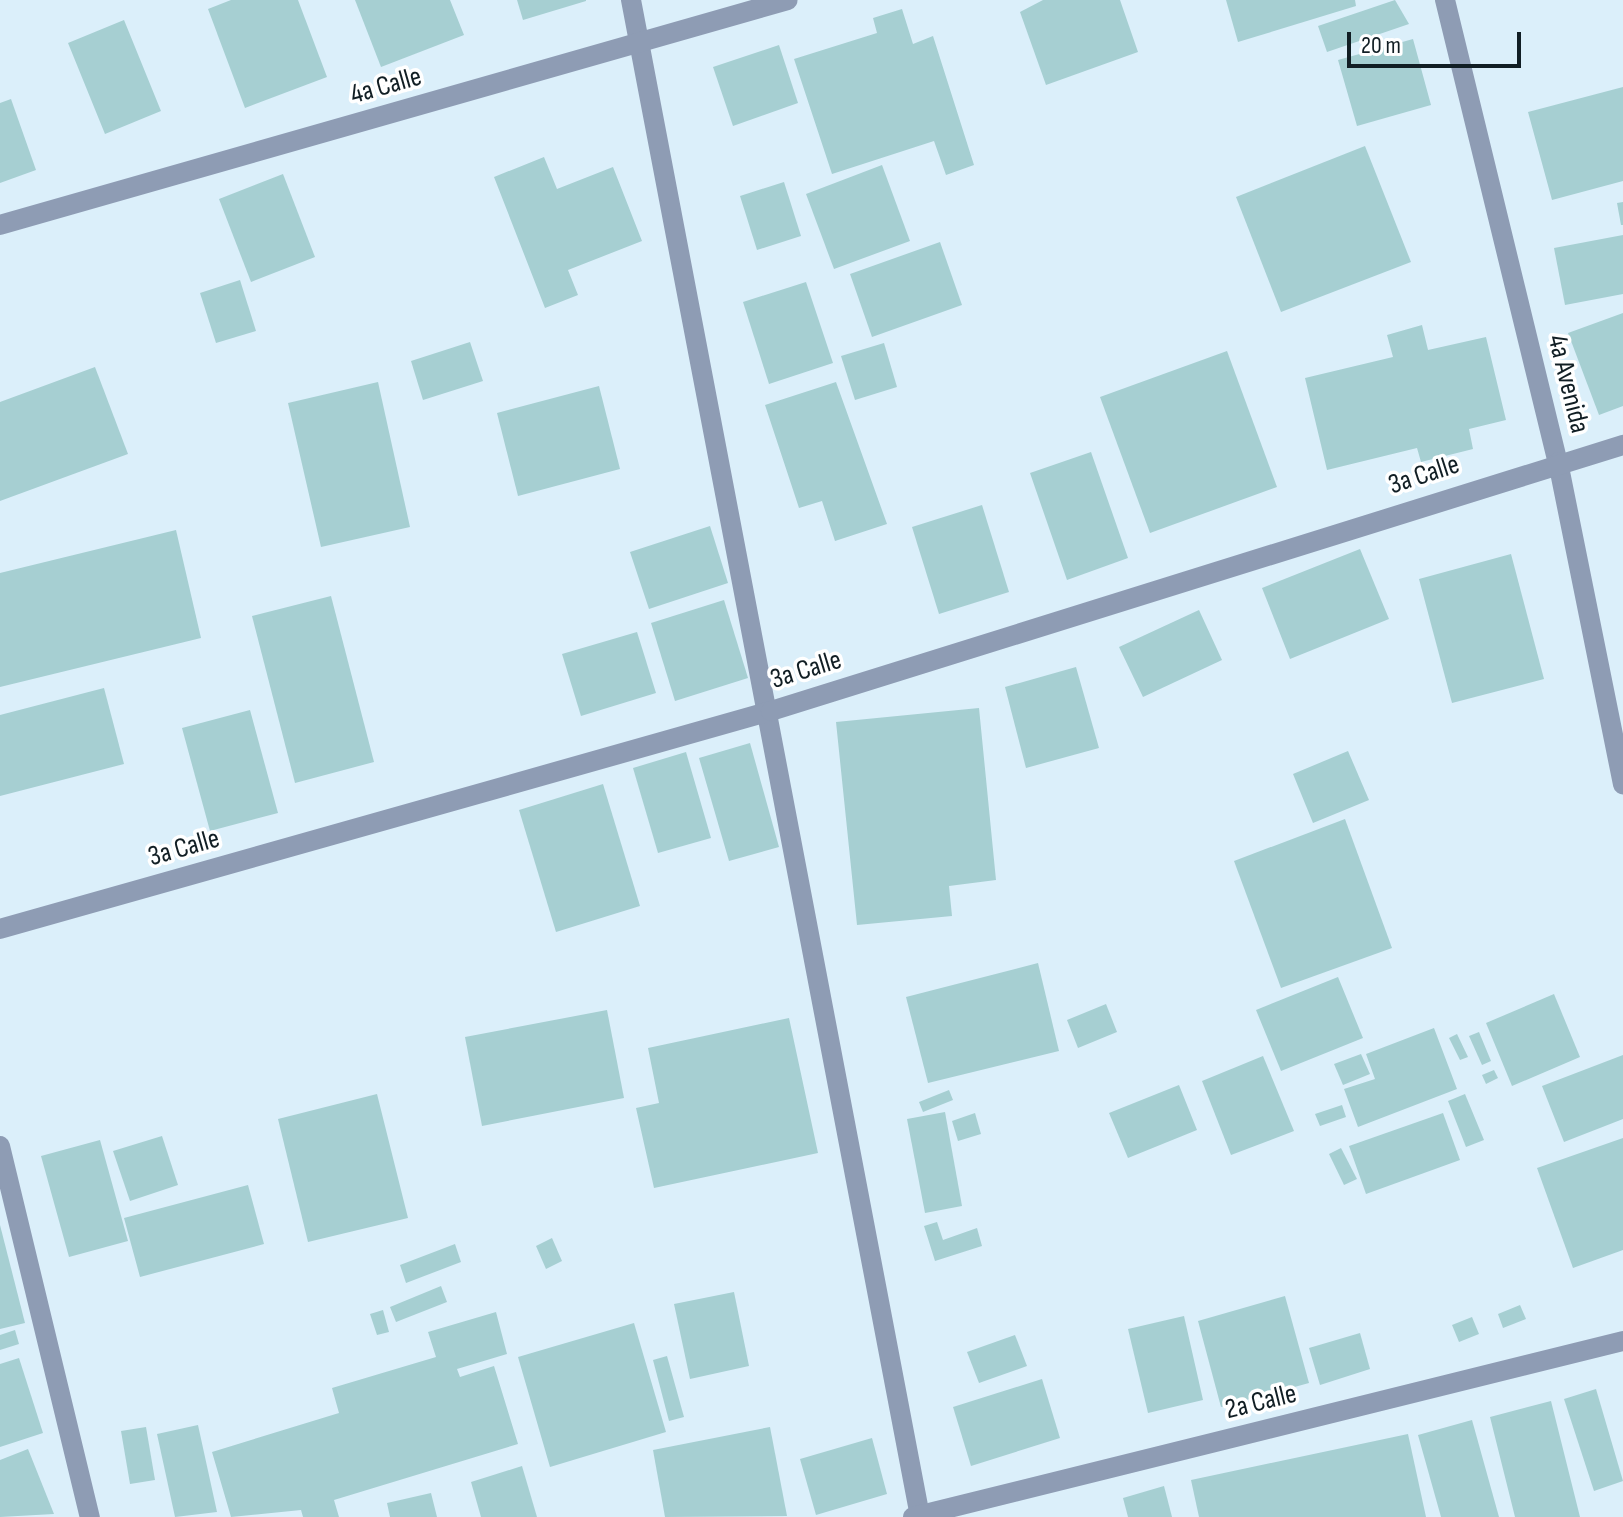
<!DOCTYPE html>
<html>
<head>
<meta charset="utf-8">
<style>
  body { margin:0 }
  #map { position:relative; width:1623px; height:1517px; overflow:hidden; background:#dbeffa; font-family:"Sofia Sans Condensed",sans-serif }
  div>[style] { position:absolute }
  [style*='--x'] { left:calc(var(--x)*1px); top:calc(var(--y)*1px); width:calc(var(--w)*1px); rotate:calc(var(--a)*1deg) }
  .building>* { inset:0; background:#a6cfd2 }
  .street>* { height:20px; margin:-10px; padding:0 10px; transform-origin:10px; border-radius:10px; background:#8e9cb4 }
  span { translate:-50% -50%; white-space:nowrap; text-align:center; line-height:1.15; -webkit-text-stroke:7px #fff; paint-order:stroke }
  .street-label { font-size:28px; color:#111e24 }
  .scale { position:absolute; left:1347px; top:32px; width:174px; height:36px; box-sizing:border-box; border:4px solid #111e24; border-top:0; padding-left:10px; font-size:24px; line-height:28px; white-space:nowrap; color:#111e24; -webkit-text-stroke:6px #fff; paint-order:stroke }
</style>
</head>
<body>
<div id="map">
  <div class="building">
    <div style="clip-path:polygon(231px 0,298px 0,327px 77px,245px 108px,208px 9px)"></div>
    <div style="clip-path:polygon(355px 0,450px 0,464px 35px,381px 67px)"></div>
    <div style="clip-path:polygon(517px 0,586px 0,586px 1px,523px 20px)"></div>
    <div style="clip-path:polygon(1043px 0,1120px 0,1138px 52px,1046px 85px,1020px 12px)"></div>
    <div style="clip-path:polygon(1226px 0,1355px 0,1356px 6px,1238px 42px)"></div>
    <div style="clip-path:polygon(1395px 0,1409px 24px,1327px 52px,1318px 26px)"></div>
    <div style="clip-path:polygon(902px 9px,913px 44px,933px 36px,974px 165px,946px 175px,934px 141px,832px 174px,794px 59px,877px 33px,873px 18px)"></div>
    <div style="clip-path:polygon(124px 20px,161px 111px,105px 134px,68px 43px)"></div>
    <div style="clip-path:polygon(1413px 39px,1431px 105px,1357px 126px,1338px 60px)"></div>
    <div style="clip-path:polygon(779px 45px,798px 103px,733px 126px,713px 67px)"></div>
    <div style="clip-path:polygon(1623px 87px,1623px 181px,1552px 200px,1528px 112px)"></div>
    <div style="clip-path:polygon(11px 99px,36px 170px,0 183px,0 103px)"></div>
    <div style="clip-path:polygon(1365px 146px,1411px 262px,1281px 312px,1236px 197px)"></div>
    <div style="clip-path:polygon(544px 157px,557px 189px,613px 167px,642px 241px,568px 270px,578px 295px,545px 308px,494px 177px)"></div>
    <div style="clip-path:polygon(882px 165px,910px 241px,834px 269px,806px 194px)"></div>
    <div style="clip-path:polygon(283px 174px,315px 257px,251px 282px,219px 199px)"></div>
    <div style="clip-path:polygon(784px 182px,801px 236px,757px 250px,740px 196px)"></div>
    <div style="clip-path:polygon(1623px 202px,1623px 225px,1621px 225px,1617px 203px)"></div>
    <div style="clip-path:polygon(1623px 235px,1623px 294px,1565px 305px,1554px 248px)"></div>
    <div style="clip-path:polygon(940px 242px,962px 305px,872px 337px,850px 274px)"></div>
    <div style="clip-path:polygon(240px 280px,256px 331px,216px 343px,200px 293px)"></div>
    <div style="clip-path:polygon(806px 282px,833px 363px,769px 384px,743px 302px)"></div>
    <div style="clip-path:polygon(1623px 313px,1623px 406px,1599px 415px,1568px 333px)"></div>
    <div style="clip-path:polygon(1422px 325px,1428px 350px,1486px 337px,1506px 420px,1469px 429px,1473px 449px,1421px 462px,1417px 448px,1327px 470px,1305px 378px,1393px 357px,1387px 335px)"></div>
    <div style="clip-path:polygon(470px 342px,483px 381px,423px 400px,411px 361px)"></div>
    <div style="clip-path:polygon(884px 343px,897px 387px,855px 400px,841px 356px)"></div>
    <div style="clip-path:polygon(1227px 351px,1277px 487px,1150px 533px,1100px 397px)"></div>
    <div style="clip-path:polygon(95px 367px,128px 454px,0 501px,0 402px)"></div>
    <div style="clip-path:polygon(378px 382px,410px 527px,321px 547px,288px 403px)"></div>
    <div style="clip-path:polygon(836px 382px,887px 524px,835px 541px,822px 501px,799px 508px,765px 405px)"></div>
    <div style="clip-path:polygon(599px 386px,620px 469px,518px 496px,497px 413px)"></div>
    <div style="clip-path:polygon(1091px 452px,1128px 558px,1067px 580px,1030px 473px)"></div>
    <div style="clip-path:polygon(982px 505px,1009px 592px,939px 614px,912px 527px)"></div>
    <div style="clip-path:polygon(710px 526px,728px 583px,649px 609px,630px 552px)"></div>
    <div style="clip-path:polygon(176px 530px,201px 638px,0 687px,0 573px)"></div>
    <div style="clip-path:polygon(1360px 549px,1389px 619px,1290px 659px,1262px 588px)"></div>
    <div style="clip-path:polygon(1511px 554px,1544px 679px,1452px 703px,1419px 579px)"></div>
    <div style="clip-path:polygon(331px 596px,374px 762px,295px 783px,252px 616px)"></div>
    <div style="clip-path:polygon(724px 600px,748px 678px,675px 701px,651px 623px)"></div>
    <div style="clip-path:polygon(1199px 610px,1222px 660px,1143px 697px,1119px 647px)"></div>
    <div style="clip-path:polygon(637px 632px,656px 693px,581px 716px,562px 654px)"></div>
    <div style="clip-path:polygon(1076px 667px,1099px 748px,1026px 768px,1005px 687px)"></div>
    <div style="clip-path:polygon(104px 688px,124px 764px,0 796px,0 715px)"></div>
    <div style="clip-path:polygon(979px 708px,996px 880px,949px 886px,952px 916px,857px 925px,836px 722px)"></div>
    <div style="clip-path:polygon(250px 710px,278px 813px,210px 831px,182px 728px)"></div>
    <div style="clip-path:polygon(750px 743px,779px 847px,729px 861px,699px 758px)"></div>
    <div style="clip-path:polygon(1348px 751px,1369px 800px,1313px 823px,1293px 774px)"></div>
    <div style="clip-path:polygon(686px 752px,711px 838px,658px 853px,633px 768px)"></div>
    <div style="clip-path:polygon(603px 784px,640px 906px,556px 932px,519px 810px)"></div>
    <div style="clip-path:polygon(1345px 819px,1392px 948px,1281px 988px,1234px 861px)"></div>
    <div style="clip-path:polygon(1038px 963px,1059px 1051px,928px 1083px,906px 997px)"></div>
    <div style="clip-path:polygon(1338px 977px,1363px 1038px,1281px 1071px,1256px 1010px)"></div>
    <div style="clip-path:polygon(1554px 994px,1580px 1057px,1512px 1086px,1486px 1023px)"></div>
    <div style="clip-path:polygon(1106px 1004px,1117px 1032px,1078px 1048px,1067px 1020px)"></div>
    <div style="clip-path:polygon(607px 1010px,624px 1098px,482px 1126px,465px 1037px)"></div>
    <div style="clip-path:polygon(789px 1018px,818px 1153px,654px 1188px,636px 1108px,659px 1103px,648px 1048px)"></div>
    <div style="clip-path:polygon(1434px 1028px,1457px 1089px,1358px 1127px,1344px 1089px,1375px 1079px,1366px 1054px)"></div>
    <div style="clip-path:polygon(1479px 1032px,1491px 1061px,1482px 1065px,1469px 1036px)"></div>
    <div style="clip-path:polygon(1457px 1034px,1468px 1057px,1460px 1060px,1449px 1038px)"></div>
    <div style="clip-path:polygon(1361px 1054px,1370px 1074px,1343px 1085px,1334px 1064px)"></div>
    <div style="clip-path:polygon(1623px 1055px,1623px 1119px,1564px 1142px,1542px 1086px)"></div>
    <div style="clip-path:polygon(1263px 1056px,1294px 1131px,1231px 1155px,1202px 1081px)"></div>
    <div style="clip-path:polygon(1494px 1070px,1498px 1078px,1486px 1084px,1482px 1075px)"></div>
    <div style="clip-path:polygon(1179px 1085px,1197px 1130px,1128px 1158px,1109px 1113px)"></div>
    <div style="clip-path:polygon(949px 1090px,953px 1100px,923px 1112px,919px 1102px)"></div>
    <div style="clip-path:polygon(377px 1094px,408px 1218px,308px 1242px,278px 1119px)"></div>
    <div style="clip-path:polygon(1465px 1094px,1484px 1140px,1466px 1147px,1448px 1101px)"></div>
    <div style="clip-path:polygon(1342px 1105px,1346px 1117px,1320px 1126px,1315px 1114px)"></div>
    <div style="clip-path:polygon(945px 1112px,962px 1206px,925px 1213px,907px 1119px)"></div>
    <div style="clip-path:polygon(975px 1113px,981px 1134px,958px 1141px,952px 1121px)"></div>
    <div style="clip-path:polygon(1443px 1113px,1460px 1160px,1366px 1194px,1349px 1146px)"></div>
    <div style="clip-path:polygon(162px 1136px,178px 1185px,130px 1201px,113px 1151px)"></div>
    <div style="clip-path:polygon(1623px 1138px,1623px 1250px,1573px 1268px,1537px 1168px)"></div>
    <div style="clip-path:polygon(100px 1140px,128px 1241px,69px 1257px,41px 1156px)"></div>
    <div style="clip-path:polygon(1341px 1148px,1357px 1179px,1344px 1185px,1329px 1154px)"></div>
    <div style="clip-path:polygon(248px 1185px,264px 1244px,140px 1277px,124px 1218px)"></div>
    <div style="clip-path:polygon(937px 1222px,943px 1240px,977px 1228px,982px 1246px,935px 1261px,924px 1226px)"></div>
    <div style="clip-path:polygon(0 1225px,25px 1323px,0 1329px)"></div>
    <div style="clip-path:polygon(552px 1238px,562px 1261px,546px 1269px,536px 1246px)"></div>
    <div style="clip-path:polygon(455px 1244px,461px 1262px,406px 1283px,400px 1265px)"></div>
    <div style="clip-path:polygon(441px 1286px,447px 1302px,396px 1322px,390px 1307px)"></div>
    <div style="clip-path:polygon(734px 1292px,749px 1366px,690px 1379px,674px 1304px)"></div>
    <div style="clip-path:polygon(1285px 1296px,1309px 1383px,1221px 1407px,1198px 1321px)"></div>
    <div style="clip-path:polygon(1520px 1305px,1526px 1319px,1503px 1328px,1498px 1314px)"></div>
    <div style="clip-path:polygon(383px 1310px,389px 1332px,377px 1335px,370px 1314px)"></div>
    <div style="clip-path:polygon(496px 1312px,507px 1354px,457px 1369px,460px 1377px,494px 1366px,518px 1444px,334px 1500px,339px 1517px,303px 1517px,301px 1510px,231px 1517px,212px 1452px,339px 1413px,332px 1388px,436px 1357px,428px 1332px)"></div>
    <div style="clip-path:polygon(1184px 1316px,1203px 1400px,1148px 1413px,1128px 1329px)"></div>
    <div style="clip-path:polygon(1472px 1317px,1479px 1334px,1459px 1342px,1452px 1325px)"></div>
    <div style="clip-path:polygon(634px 1323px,666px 1432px,550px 1467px,518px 1357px)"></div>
    <div style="clip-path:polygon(15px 1330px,19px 1344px,0 1350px,0 1335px)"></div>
    <div style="clip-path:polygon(1360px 1333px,1370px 1369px,1320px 1385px,1309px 1348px)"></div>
    <div style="clip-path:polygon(1015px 1335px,1027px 1366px,979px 1383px,967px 1352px)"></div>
    <div style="clip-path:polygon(667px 1356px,684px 1417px,669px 1421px,653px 1360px)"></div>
    <div style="clip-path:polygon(19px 1358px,43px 1433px,0 1447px,0 1364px)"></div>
    <div style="clip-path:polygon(1042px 1379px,1060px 1438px,971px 1466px,953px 1407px)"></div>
    <div style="clip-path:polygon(1596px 1389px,1623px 1481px,1594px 1491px,1564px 1399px)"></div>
    <div style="clip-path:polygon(1551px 1401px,1580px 1517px,1515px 1517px,1490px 1417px)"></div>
    <div style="clip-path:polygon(1472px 1420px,1499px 1517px,1441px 1517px,1418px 1435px)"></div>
    <div style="clip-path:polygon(198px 1425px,217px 1512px,175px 1517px,157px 1434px)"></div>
    <div style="clip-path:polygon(146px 1427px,155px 1480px,130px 1484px,121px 1431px)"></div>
    <div style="clip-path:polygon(770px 1427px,787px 1516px,665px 1517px,653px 1450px)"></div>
    <div style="clip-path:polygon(1408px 1434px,1426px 1517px,1199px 1517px,1191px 1480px)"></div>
    <div style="clip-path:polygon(872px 1438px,887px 1494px,816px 1515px,800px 1459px)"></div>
    <div style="clip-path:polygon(28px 1449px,54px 1514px,0 1517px,0 1460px)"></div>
    <div style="clip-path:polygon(522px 1466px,537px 1517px,481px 1517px,471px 1482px)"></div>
    <div style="clip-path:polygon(1164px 1486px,1172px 1517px,1128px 1517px,1123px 1498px)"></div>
    <div style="clip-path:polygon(431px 1493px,437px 1517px,390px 1517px,387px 1503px)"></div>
  </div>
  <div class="street">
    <div style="--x:631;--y:0;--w:1544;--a:79.21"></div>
    <div style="--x:1445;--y:0;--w:476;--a:76.3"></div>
    <div style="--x:1558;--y:462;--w:329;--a:78.6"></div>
    <div style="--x:0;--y:225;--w:819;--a:-15.94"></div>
    <div style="--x:0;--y:929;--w:801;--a:-15.79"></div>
    <div style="--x:771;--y:711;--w:893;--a:-17.34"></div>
    <div style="--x:0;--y:1146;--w:382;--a:76.4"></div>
    <div style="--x:913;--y:1517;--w:731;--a:-13.92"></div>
  </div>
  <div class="street-label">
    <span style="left:386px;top:86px;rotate:-16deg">4a Calle</span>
    <span style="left:1568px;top:384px;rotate:76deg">4a Avenida</span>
    <span style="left:1424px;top:475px;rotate:-18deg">3a Calle</span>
    <span style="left:806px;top:670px;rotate:-17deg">3a Calle</span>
    <span style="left:184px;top:848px;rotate:-16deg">3a Calle</span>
    <span style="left:1261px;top:1402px;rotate:-14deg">2a Calle</span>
  </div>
  <div class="scale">20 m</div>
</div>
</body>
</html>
